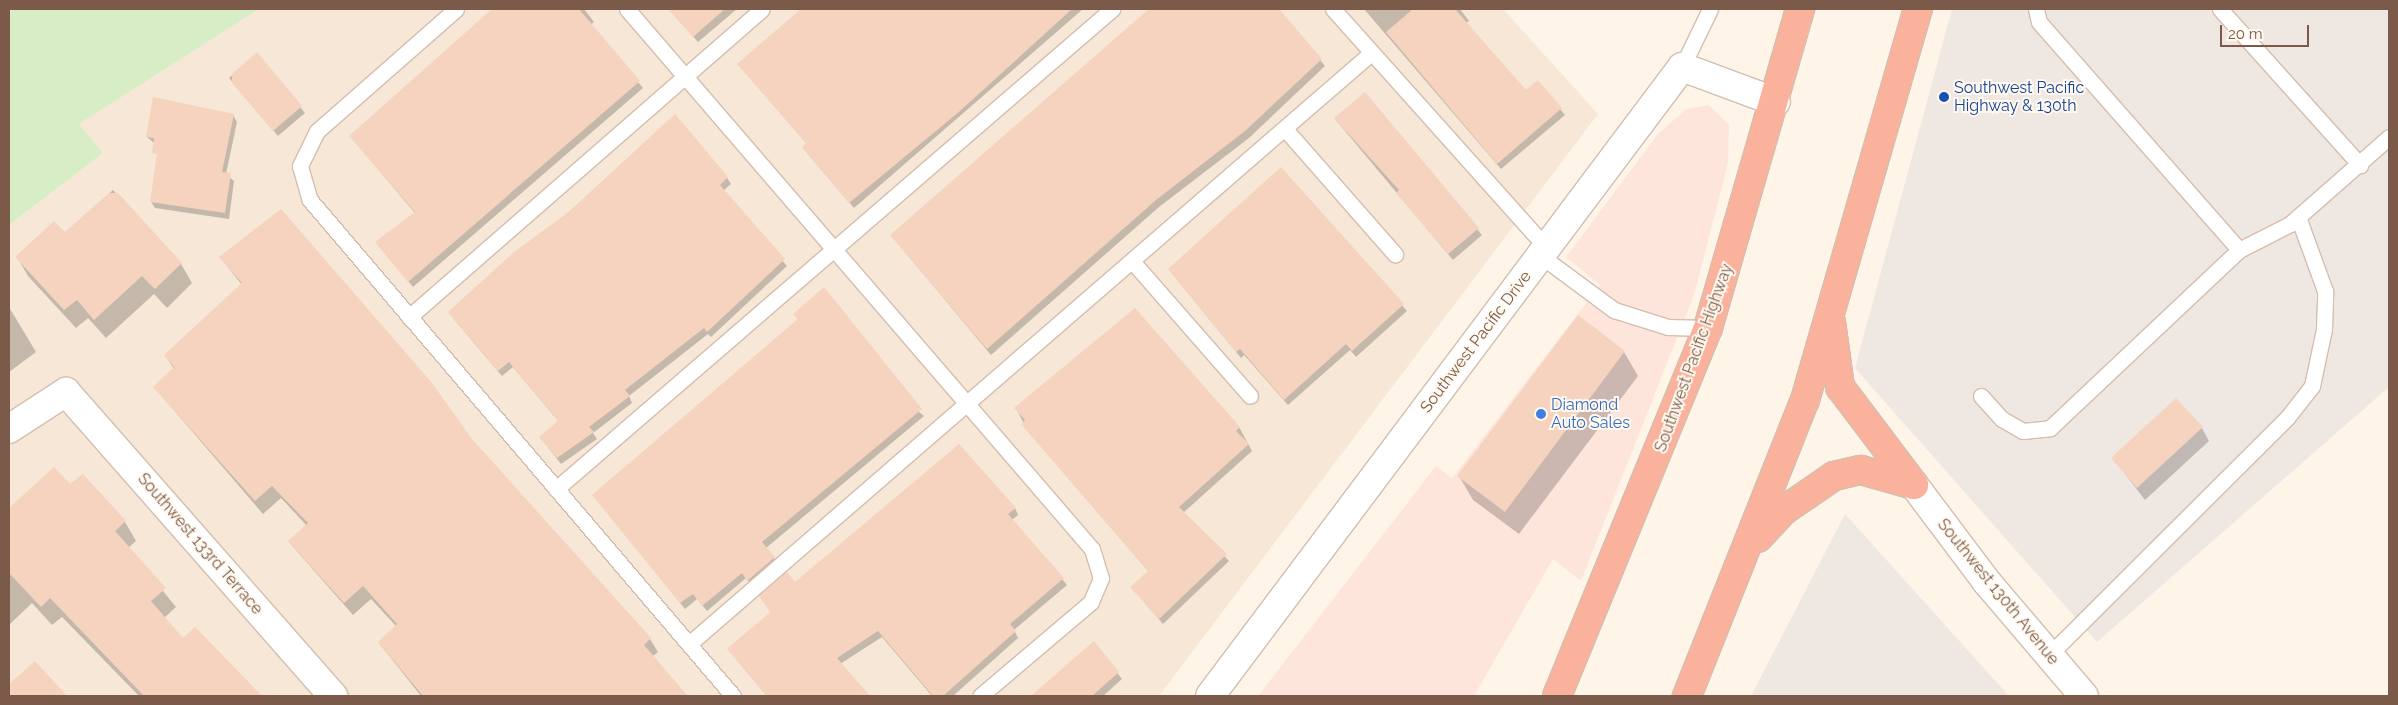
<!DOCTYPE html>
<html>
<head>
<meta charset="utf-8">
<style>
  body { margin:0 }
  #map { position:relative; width:2398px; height:705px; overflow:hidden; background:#fef5e8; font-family:Raleway,sans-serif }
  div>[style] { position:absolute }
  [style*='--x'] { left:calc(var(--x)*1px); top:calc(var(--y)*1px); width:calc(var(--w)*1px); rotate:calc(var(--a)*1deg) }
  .residential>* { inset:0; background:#f6e7d6 }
  .commercial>* { inset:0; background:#fee5dc }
  .industrial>* { inset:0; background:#efe7e2 }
  .green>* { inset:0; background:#d6edc5 }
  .shadow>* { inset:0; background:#0003 }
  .building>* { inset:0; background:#f5d3be }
  .roads { filter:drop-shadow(1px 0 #d4beaf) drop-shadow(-1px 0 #d4beaf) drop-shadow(0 1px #d4beaf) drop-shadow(0 -1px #d4beaf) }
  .lane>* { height:15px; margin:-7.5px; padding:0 7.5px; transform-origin:7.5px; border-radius:7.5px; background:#fff }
  .street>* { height:28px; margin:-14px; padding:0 14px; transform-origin:14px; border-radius:14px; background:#fff }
  .secondary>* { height:28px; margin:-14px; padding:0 14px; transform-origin:14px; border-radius:14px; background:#fff }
  .highway>* { height:28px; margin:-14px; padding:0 14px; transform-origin:14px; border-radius:14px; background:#fbb29c }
  .dots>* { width:14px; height:14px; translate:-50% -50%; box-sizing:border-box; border:2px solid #fff9f0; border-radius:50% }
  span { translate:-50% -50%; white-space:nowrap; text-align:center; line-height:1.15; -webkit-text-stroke:4px #fff9f0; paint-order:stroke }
  .transit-label { font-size:16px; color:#164399 }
  .left { translate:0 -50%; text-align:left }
  .street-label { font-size:16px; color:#7b5a4a }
  .shop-label { font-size:16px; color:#366cbe }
  .frame { position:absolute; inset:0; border:10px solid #7b5a4a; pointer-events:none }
  .scale { position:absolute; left:2220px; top:25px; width:89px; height:22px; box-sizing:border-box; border:2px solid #7b5a4a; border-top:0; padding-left:6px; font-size:15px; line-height:18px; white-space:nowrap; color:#7b5a4a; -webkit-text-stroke:4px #fff9f0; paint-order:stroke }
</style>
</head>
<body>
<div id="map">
  <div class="residential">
    <div style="clip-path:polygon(259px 9px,1503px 9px,1598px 114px,1159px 696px,9px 696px,9px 225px,103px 153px,79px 124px)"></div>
  </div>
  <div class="commercial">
    <div style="clip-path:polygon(1709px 105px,1729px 125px,1728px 163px,1694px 295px,1581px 581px,1553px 559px,1474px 696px,1258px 696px,1436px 466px,1452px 478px,1600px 285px,1566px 257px,1657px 135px,1686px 109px)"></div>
  </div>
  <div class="industrial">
    <div style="clip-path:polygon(1952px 9px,2389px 9px,2389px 387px,2097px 642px,1855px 368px)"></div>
    <div style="clip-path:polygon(1845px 514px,2009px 696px,1751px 696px)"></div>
  </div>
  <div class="green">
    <div style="clip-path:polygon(14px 9px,259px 9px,79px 124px,103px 153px,9px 225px,9px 12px)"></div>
  </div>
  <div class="shadow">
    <div style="clip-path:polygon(496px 9px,584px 9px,594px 22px,590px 25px,643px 88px,413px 287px,377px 243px,415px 213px,350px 136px)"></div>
    <div style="clip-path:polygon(669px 9px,737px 9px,698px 42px)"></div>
    <div style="clip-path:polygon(802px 9px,1083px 9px,854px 208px,807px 153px,803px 147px,807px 144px,738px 64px)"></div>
    <div style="clip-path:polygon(1152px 9px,1277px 9px,1325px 66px,1249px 138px,1159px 207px,991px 355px,891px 235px)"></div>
    <div style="clip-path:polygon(1364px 9px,1460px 9px,1469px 21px,1466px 23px,1526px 92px,1538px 82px,1565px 115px,1501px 169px)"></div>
    <div style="clip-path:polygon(257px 54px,305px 113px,278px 136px,229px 78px)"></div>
    <div style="clip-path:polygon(1365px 94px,1482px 235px,1453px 260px,1335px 119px)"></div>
    <div style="clip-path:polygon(233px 115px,237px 122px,226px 174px,234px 181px,229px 219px,155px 208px,151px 202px,158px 160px,155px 144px,147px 137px)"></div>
    <div style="clip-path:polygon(675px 115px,727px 178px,731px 184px,723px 191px,787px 266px,711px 337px,708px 334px,629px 396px,632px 403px,593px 433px,597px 439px,561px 464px,540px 437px,559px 422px,513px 367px,502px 376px,453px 318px)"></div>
    <div style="clip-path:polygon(1281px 169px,1407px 311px,1356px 357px,1350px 350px,1288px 405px,1244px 355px,1241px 358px,1174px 276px)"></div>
    <div style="clip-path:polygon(113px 190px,181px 264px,192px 283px,167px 308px,154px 294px,106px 338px,88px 318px,76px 328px,28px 276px,17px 257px,65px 234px)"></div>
    <div style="clip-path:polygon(220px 257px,471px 440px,650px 639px,658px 652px,652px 657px,687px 696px,421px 696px,379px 643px,396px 626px,371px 599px,353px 615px,289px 542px,307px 526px,281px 498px,263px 514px,154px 387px,174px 369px,165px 355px,242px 285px)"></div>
    <div style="clip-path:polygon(9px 307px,36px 352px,9px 372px)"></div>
    <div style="clip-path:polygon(795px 314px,924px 416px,766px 548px,778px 564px,752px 586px,746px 578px,707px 611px,697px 599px,685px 609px,594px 495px,798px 320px)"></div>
    <div style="clip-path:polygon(1579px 317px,1624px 352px,1638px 376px,1519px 534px,1473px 500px,1459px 476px)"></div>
    <div style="clip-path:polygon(1016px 408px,1239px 427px,1252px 451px,1183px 513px,1229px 561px,1163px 624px,1132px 588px,1149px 572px,1027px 430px)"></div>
    <div style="clip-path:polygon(2202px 428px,2209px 441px,2145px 500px,2113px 458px)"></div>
    <div style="clip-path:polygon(54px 469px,70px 486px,82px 476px,125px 522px,136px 541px,128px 548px,176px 607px,164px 618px,183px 640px,194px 629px,257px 696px,139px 696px,62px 617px,52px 625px,32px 603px,9px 625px,9px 510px)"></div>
    <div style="clip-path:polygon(1015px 508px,1018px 515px,1012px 520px,1067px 585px,1014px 630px,1018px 638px,953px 696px,932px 696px,882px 637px,840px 664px,868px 696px,822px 696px,811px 684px,797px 696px,767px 696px,728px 649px,771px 613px,795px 584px)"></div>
    <div style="clip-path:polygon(1094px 643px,1122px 679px,1103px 696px,1033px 696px)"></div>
    <div style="clip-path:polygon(35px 663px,64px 696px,9px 696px,9px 686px)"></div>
  </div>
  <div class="building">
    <div style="clip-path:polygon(492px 9px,579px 9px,640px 81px,408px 282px,375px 242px,415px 212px,349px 136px)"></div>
    <div style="clip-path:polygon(668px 9px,725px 9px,693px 37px)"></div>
    <div style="clip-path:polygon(801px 9px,1072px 9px,960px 111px,849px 203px,802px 147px,806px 143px,737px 64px)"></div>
    <div style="clip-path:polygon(1149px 9px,1279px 9px,1322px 59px,1245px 131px,1156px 200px,987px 349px,890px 235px)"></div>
    <div style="clip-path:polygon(1413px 9px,1455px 9px,1526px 90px,1538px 80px,1562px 108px,1497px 164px,1386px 32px)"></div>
    <div style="clip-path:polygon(257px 52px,302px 106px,273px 131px,232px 83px,232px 74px)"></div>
    <div style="clip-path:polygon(1365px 92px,1479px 228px,1448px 254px,1396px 193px,1399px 190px,1334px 118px)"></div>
    <div style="clip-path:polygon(153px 97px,234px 114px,222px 172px,231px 173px,225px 213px,150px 202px,157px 154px,152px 153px,154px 138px,146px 137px)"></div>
    <div style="clip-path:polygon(675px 114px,728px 177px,720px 185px,785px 259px,707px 332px,704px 328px,625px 390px,630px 396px,589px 427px,594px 432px,557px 458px,539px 437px,558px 421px,509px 362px,498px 371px,448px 312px,514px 252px,570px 211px)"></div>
    <div style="clip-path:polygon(1281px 167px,1404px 304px,1352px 351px,1346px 344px,1284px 400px,1240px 349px,1236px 352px,1168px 269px)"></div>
    <div style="clip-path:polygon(109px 193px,118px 193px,182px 263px,155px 289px,142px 276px,94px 320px,77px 300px,64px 310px,15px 257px,54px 221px,65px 232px)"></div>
    <div style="clip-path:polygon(281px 209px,432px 383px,472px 439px,651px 638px,644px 645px,688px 696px,423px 696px,378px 642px,397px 624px,363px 586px,344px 603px,288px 541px,308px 523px,272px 486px,255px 501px,153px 387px,174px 367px,164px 355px,242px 283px,219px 257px)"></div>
    <div style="clip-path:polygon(824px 287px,922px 409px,762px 542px,775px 557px,747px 581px,742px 573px,702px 606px,693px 594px,680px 603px,592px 495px,798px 319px,793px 314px)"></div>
    <div style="clip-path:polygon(1135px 308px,1240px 427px,1236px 431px,1249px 444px,1179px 507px,1227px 554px,1159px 619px,1130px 587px,1148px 571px,1021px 424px,1025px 420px,1014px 408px)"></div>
    <div style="clip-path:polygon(1578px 315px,1625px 351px,1505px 512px,1457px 476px)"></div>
    <div style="clip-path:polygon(2176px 398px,2203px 427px,2137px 488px,2111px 458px)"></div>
    <div style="clip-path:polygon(959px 444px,1016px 508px,1008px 514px,1064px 578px,1010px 624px,1016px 631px,943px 696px,933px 696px,878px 631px,837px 658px,870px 696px,767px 696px,727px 649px,770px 612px,759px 596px,787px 572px,795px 582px)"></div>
    <div style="clip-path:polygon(54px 467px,70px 484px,83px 474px,126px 521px,115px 531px,166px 588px,151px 601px,183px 638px,195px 627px,262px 696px,144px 696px,50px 598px,41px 607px,9px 573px,9px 508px)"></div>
    <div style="clip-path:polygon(1094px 641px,1119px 672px,1092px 696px,1031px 696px)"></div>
    <div style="clip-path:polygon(35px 661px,67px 696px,9px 696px,9px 684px)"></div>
  </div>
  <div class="roads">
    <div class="lane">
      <div style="--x:456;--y:9;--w:185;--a:138.7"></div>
      <div style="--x:317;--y:131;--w:39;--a:116"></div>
      <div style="--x:300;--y:166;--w:35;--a:74"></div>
      <div style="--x:310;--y:200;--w:652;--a:49.54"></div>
      <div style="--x:627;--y:9;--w:713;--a:49.27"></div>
      <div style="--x:1092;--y:549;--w:30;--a:73"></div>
      <div style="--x:1101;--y:578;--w:26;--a:113"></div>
      <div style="--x:1091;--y:602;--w:145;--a:139.7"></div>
      <div style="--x:1333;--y:9;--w:321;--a:48.2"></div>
      <div style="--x:2036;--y:9;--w:13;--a:77"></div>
      <div style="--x:2039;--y:22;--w:303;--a:48.7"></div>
      <div style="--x:2220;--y:9;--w:210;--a:48.1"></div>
      <div style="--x:1682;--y:67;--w:64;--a:-64.2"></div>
      <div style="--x:1285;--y:129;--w:167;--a:48.7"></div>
      <div style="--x:1541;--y:256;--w:91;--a:36.5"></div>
      <div style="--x:1614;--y:310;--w:57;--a:17.5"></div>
      <div style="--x:1668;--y:327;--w:40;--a:1.4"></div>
      <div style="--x:1132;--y:261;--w:179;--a:48.8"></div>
      <div style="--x:409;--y:317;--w:468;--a:-41.1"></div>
      <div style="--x:1981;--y:396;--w:31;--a:48"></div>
      <div style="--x:2002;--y:419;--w:24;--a:30"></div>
      <div style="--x:2023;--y:431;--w:27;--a:-6"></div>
      <div style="--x:2050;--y:428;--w:260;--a:-43.3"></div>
      <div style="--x:2239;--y:250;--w:57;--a:-27"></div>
      <div style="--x:2290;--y:224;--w:132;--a:-41.3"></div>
      <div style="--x:556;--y:489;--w:735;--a:-40.8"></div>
      <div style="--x:689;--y:644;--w:902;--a:-40.91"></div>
      <div style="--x:2049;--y:655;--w:336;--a:-44.9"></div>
      <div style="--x:2287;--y:418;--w:41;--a:-52"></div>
      <div style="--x:2312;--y:386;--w:58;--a:-78.1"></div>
      <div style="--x:2324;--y:329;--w:38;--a:-88"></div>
      <div style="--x:2325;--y:291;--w:79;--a:-110"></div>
    </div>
    <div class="street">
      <div style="--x:9;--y:429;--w:68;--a:-33"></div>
      <div style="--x:66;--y:392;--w:405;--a:48.7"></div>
      <div style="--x:1210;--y:696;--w:786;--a:-53.12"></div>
      <div style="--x:1682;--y:67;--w:100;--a:20.4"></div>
    </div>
    <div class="secondary">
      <div style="--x:1914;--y:485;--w:120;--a:53.1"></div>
      <div style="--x:1986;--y:581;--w:151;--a:49.6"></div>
    </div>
    <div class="highway">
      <div style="--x:1831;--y:322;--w:66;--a:82.1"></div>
      <div style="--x:1840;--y:387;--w:123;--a:52.9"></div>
      <div style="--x:1758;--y:538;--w:37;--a:-47"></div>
      <div style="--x:1783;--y:511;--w:62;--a:-34.5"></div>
      <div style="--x:1834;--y:476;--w:28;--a:-13"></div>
      <div style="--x:1861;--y:470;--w:55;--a:15.8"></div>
      <div style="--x:1557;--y:696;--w:398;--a:-67.7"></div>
      <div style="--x:1708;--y:328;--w:332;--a:-73.9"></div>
      <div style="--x:1687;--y:696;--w:319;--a:-68.3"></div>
      <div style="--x:1805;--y:400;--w:407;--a:-73.9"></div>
    </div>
  </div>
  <div class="dots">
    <div style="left:1944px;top:97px;background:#1a4fb4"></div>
    <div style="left:1541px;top:414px;background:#3f7fe0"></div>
  </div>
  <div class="transit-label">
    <span class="left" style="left:1954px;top:97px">Southwest Pacific<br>Highway &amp; 130th</span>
  </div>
  <div class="street-label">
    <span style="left:1476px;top:342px;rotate:-53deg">Southwest Pacific Drive</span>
    <span style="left:1694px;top:358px;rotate:-70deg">Southwest Pacific Highway</span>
    <span style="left:200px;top:544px;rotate:49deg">Southwest 133rd Terrace</span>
    <span style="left:1998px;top:592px;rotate:51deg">Southwest 130th Avenue</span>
  </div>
  <div class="shop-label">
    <span class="left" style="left:1551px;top:414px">Diamond<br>Auto Sales</span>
  </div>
  <div class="frame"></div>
  <div class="scale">20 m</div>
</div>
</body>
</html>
